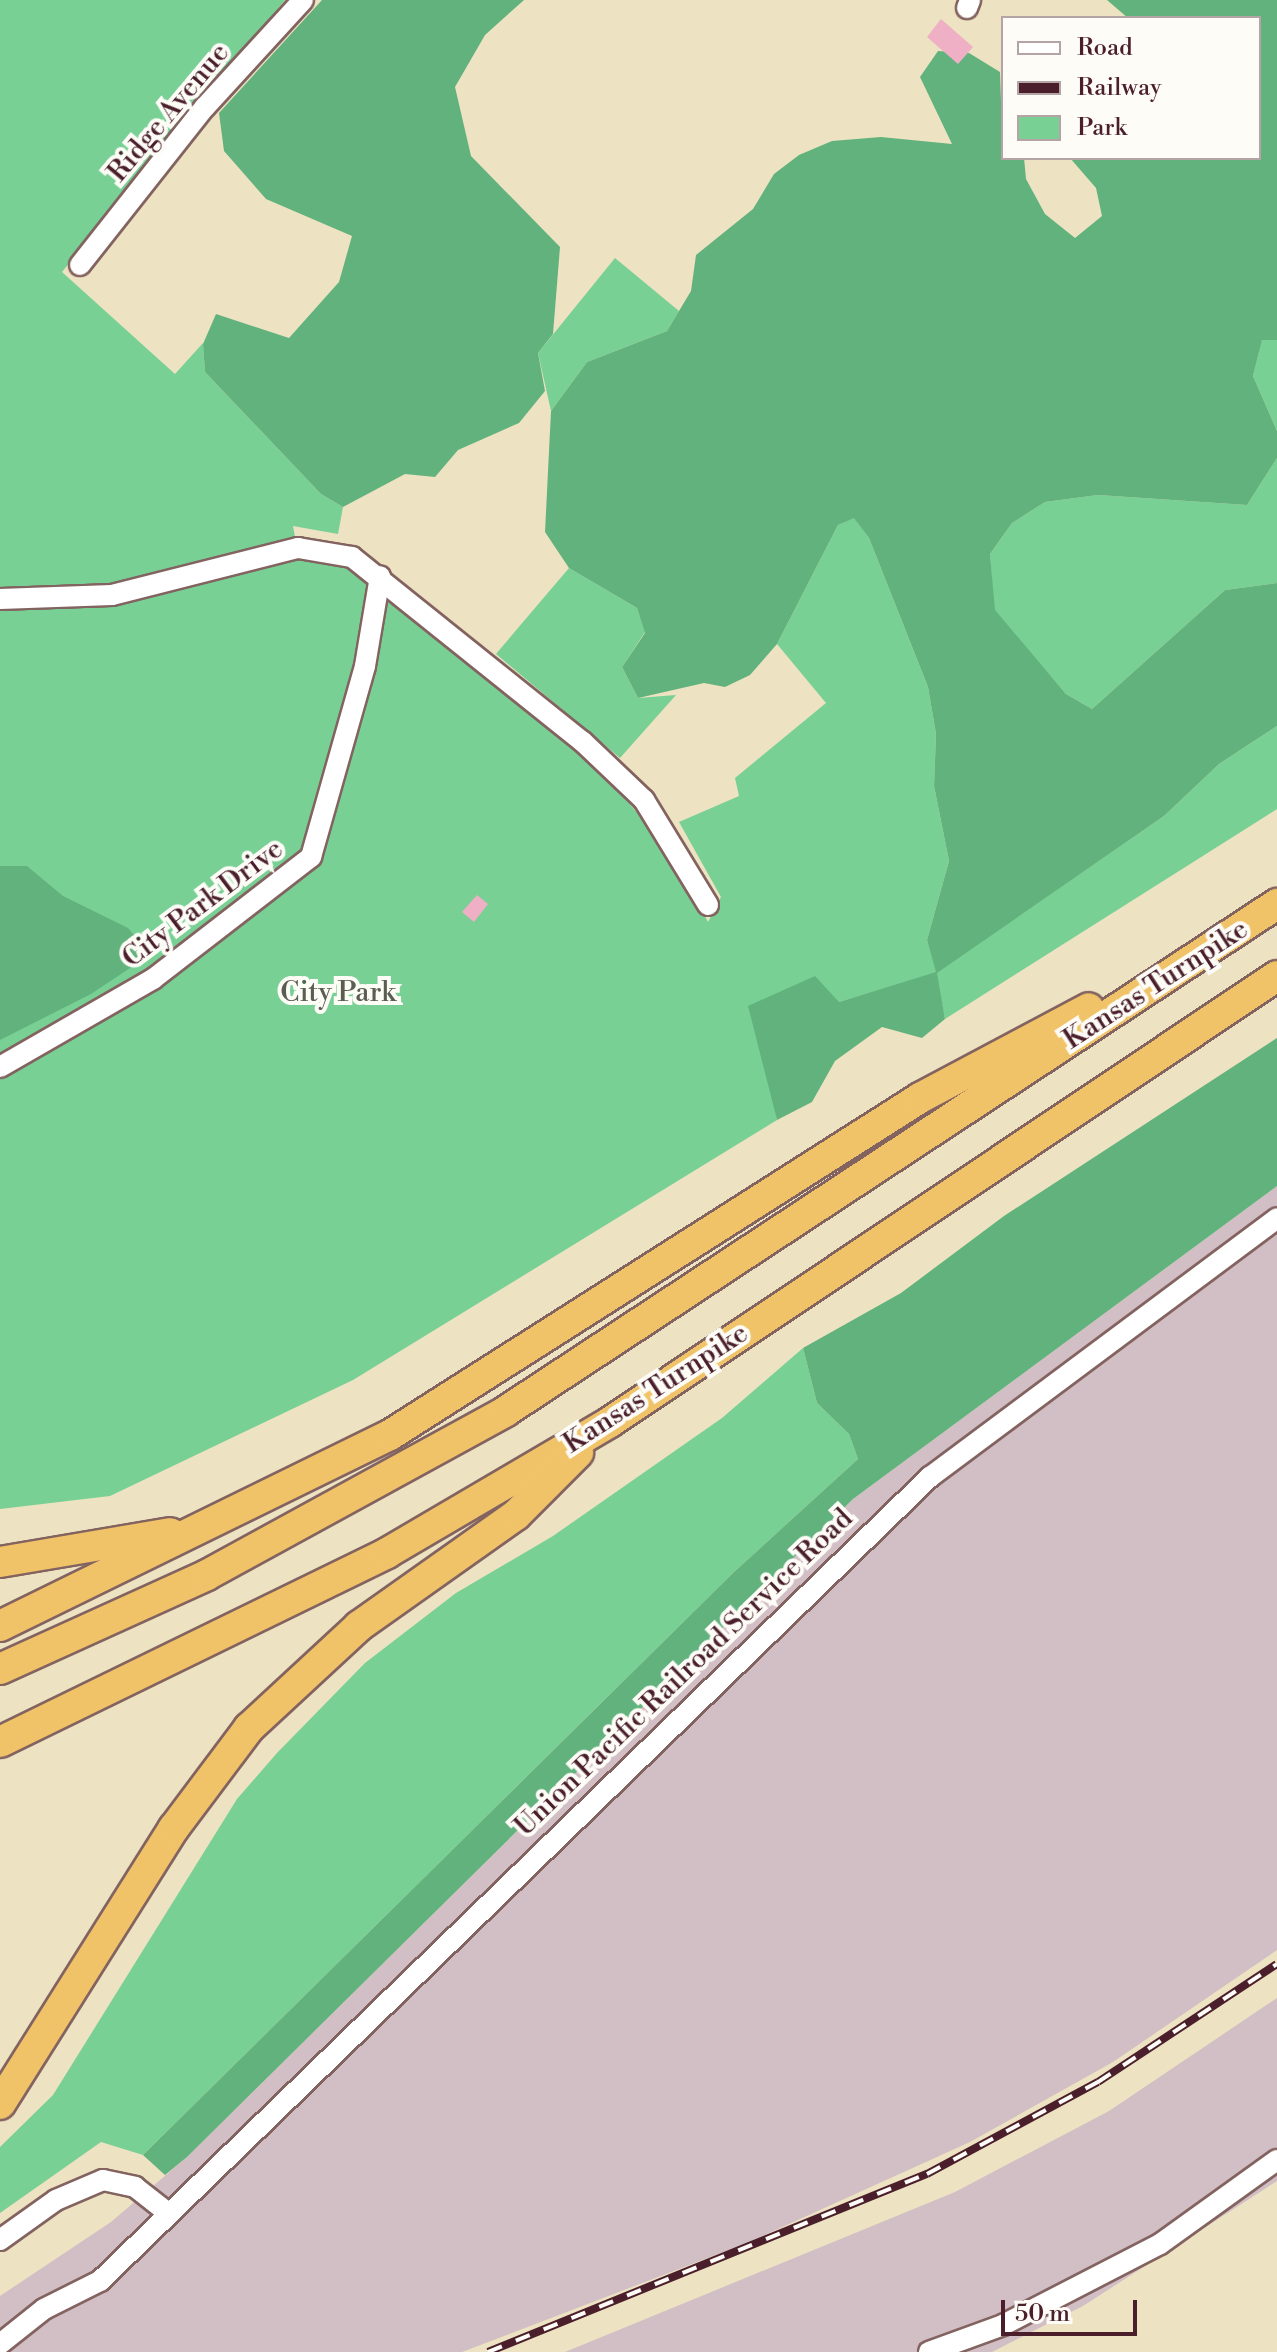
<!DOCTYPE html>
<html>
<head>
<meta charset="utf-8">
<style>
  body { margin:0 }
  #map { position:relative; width:1277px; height:2352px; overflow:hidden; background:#ede2c1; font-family:"Libre Bodoni",serif }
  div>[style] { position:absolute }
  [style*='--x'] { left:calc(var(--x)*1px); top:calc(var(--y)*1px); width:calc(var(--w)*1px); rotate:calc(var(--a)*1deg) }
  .industrial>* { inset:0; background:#d2bec5 }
  .green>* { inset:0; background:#78d095 }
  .forest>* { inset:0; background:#62b27e }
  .building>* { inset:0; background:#efafc5 }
  .roads { filter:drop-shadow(2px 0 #836360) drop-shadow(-2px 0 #836360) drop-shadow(0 2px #836360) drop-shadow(0 -2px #836360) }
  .minor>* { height:20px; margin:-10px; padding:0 10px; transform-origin:10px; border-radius:10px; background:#fff }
  .highway>* { height:30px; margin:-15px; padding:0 15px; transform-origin:15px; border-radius:15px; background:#f1c369 }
  .rail>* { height:8px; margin-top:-4px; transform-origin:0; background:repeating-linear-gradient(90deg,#fdfcf7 0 15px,#4a1f2b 0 30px); box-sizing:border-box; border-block:2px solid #4a1f2b }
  span { translate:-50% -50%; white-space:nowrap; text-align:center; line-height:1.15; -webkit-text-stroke:8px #fdfcf7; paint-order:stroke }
  .street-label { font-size:28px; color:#4a1f2b }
  .park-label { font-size:28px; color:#5a5d50 }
  .legend { position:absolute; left:1001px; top:16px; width:260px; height:144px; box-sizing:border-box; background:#fdfcf7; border:2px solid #b5a4a5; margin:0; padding:10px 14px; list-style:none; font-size:24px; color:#4a1f2b }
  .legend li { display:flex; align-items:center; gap:16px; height:40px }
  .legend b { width:40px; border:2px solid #b5a4a5 }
  .scale { position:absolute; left:1001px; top:2300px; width:136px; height:36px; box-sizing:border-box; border:4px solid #4a1f2b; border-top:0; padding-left:10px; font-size:24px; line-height:28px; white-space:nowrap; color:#4a1f2b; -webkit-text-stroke:6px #fdfcf7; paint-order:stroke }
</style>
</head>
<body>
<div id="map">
  <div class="industrial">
    <div style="clip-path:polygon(1277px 1186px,1277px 1950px,1113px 2062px,970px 2142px,747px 2243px,462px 2352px,0 2352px,0 2296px,111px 2222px,187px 2157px,853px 1499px)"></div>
    <div style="clip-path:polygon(1277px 1998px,1277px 2181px,1083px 2306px,992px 2352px,565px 2352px,955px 2192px,1109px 2111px)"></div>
  </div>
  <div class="green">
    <div style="clip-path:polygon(0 0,285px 0,62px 272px,175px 374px,203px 343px,205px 372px,321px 494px,343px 507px,338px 534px,293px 526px,299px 559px,337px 560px,364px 575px,589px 759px,671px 850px,708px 922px,721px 897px,679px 822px,739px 796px,735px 778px,826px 703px,777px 644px,838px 525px,854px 517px,869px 538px,928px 687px,936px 734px,934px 786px,949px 861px,927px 940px,937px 972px,1164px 816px,1219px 764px,1277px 726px,1277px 809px,945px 1019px,936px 973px,839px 1002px,767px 1066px,777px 1120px,353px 1380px,110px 1496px,0 1509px)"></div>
    <div style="clip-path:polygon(615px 258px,679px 311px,667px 331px,587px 362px,551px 411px,538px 353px)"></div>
    <div style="clip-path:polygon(1262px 339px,1277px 340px,1277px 431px,1253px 376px)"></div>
    <div style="clip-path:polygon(1277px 458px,1277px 583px,1225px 590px,1092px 709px,1066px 694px,994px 610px,990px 554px,1012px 523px,1045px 502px,1098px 495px,1247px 505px)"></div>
    <div style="clip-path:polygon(569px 568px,637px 608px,645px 632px,622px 667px,638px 698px,676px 695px,620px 758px,496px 654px)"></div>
    <div style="clip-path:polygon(803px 1348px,817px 1403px,849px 1434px,858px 1459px,734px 1572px,143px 2155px,101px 2142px,0 2213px,0 2147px,53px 2095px,237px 1799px,277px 1753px,365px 1663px,456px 1593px,553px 1536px,722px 1418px)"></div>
  </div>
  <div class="forest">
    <div style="clip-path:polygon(322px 0,524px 0,485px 35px,455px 87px,471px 156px,560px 247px,553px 334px,538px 353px,545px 391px,519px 423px,458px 450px,435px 477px,405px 474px,343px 507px,321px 494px,205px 372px,203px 344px,216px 314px,289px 338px,339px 282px,352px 236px,266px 199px,224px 151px,219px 113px)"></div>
    <div style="clip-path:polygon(1107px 0,1277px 0,1277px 340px,1262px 340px,1253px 376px,1277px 431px,1277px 458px,1247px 505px,1098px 495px,1045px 502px,1012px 523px,990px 554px,995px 610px,1066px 694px,1092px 709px,1225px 590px,1277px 583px,1277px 726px,1219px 764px,1164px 816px,937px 973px,945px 1019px,922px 1038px,882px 1027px,835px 1061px,812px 1102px,777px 1120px,748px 1006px,815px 976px,839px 1002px,936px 972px,927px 940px,949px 861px,934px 786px,936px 734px,928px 687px,869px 538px,854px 518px,838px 525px,777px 644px,750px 675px,725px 687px,704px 683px,638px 698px,622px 667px,645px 633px,637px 608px,569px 568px,545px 532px,551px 411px,587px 362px,667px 331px,691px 291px,696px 255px,753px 209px,774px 174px,799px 155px,832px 141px,881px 137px,952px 144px,920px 77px,938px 51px,969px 53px,1000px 72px,1003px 158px,1024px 158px,1026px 179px,1045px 214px,1075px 238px,1102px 216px,1096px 188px,1070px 158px,1259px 158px,1259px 18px,1128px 18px)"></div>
    <div style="clip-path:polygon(0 866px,27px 866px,63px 896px,128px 928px,144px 947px,136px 964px,91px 994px,0 1040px)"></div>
    <div style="clip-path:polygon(1277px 1038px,1277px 1186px,853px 1499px,187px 2157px,165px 2175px,143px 2155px,734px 1572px,858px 1459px,849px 1434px,817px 1403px,803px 1348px,901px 1293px,1004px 1216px)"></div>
  </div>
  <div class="building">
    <div style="clip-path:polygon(941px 19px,973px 47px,958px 64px,927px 37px)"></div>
    <div style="clip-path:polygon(477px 895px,488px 904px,474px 922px,462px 912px)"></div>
  </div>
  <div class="roads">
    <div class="minor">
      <div style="--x:967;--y:8;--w:9;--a:-69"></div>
      <div style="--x:80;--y:265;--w:201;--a:-51.7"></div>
      <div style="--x:205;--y:107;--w:145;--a:-47.5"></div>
      <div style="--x:0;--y:599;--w:112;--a:-2"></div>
      <div style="--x:112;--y:595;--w:192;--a:-14.2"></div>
      <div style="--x:298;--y:548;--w:55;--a:9.5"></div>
      <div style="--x:352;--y:557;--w:295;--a:38.7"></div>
      <div style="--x:582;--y:741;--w:86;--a:43.6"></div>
      <div style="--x:644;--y:800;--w:123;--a:58.6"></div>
      <div style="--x:0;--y:1067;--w:177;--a:-29.9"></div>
      <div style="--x:153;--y:979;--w:200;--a:-37.7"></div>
      <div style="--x:311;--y:857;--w:198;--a:-74.2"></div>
      <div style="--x:365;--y:666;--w:91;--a:-80.5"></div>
      <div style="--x:0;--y:2240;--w:69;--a:-35.5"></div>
      <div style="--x:56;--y:2200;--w:51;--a:-23.1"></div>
      <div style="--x:103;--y:2180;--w:33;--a:12"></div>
      <div style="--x:135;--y:2187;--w:42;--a:38.2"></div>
      <div style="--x:0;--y:2344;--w:56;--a:-38.5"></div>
      <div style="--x:44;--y:2309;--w:63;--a:-26.6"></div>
      <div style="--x:100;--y:2281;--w:1156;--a:-44.09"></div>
      <div style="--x:930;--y:1477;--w:433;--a:-36.7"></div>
      <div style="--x:929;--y:2352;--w:79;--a:-20"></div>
      <div style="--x:1003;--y:2325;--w:177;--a:-27.3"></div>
      <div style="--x:1160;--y:2244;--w:144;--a:-35.7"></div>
    </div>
    <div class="highway">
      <div style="--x:0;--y:1562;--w:173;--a:-9.6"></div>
      <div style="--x:0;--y:1626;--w:434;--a:-26.1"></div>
      <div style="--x:390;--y:1435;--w:628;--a:-32.45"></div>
      <div style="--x:920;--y:1098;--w:191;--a:-28"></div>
      <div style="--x:0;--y:1669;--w:227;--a:-24.4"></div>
      <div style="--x:207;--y:1575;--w:341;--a:-28.7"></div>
      <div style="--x:506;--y:1411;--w:923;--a:-33.33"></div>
      <div style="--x:0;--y:1742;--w:431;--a:-26"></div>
      <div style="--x:387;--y:1553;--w:259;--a:-30.4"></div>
      <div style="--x:610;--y:1422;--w:802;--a:-33.77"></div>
      <div style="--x:0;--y:2104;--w:326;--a:-57.8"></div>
      <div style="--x:174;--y:1828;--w:125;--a:-53.1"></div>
      <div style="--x:249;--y:1728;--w:150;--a:-42.8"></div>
      <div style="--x:359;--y:1626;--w:192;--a:-35.3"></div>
      <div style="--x:516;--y:1515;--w:88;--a:-45"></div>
    </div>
  </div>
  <div class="rail">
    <div style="--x:488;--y:2352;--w:474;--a:-22.1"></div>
    <div style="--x:927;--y:2174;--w:194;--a:-28.3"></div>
    <div style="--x:1098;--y:2082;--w:214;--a:-33.4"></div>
  </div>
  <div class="street-label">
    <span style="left:169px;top:113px;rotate:-50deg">Ridge Avenue</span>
    <span style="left:203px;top:904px;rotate:-37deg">City Park Drive</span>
    <span style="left:1156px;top:985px;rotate:-33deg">Kansas Turnpike</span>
    <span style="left:656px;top:1389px;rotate:-33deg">Kansas Turnpike</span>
    <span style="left:684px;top:1673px;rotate:-44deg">Union Pacific Railroad Service Road</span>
  </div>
  <div class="park-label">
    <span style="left:338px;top:993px">City Park</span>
  </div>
  <ul class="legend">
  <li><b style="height:10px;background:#fff"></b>Road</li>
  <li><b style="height:10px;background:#4a1f2b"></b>Railway</li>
  <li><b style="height:22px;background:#78d095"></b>Park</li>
  </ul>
  <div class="scale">50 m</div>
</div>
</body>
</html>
